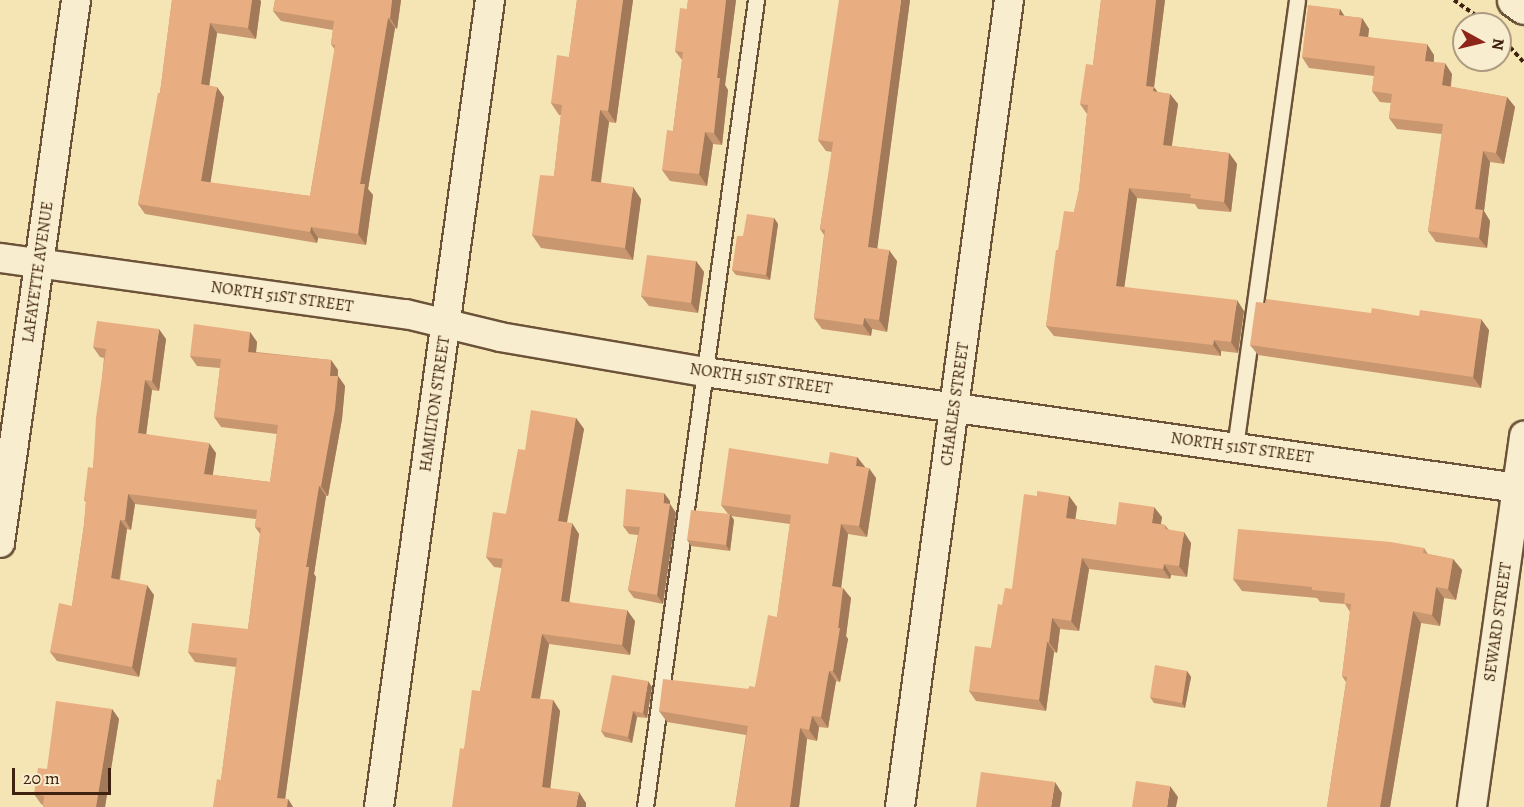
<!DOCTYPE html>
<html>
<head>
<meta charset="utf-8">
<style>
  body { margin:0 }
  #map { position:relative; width:1524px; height:807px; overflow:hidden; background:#f5e4b4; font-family:Alegreya,serif }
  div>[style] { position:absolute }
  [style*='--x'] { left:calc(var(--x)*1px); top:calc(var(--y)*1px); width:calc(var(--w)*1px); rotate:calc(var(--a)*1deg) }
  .path>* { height:4px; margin-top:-2px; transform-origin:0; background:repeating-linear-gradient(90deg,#3e210f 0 4.5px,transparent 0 7.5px) }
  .roads { filter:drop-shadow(2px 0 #6c5238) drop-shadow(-2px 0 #6c5238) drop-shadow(0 2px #6c5238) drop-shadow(0 -2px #6c5238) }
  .lane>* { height:15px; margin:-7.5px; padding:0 7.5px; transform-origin:7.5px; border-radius:7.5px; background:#f8edce }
  .street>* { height:28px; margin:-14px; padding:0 14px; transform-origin:14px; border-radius:14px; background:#f8edce }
  .secondary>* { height:33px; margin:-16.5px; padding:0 16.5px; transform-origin:16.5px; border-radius:16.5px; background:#f8edce }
  .wall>* { inset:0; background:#c8966f }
  .shaded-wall>* { inset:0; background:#a27a5a }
  .building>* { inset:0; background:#e8ae81 }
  span { translate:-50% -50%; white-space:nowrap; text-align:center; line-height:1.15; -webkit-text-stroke:4.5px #f8edce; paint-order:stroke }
  .street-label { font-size:16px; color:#3e210f }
  .north { position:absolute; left:1452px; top:12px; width:60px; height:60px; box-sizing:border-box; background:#f8edce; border:2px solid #ae9b82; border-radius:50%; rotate:98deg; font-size:16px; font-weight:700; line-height:24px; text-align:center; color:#3e210f }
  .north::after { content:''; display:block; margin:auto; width:21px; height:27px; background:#8f2418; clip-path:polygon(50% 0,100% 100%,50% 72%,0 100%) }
  .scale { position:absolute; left:12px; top:768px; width:99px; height:27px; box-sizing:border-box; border:3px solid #3e210f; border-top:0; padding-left:8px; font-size:18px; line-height:21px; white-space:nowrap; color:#3e210f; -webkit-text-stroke:4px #f8edce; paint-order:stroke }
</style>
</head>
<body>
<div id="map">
  <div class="path">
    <div style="--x:1454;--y:0;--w:42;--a:35.2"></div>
    <div style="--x:1500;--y:36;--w:36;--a:48"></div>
  </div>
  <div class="roads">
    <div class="lane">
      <div style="--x:1235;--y:447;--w:451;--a:-82.1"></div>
      <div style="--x:645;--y:807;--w:815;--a:-82.17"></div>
    </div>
    <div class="street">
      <div style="--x:0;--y:258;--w:410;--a:7.9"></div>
      <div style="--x:406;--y:314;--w:97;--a:13.7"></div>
      <div style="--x:500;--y:337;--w:207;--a:9.7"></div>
      <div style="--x:704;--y:372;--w:828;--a:8.12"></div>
      <div style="--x:0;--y:543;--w:548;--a:-82.03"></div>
      <div style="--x:379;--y:807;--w:815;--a:-82.17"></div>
      <div style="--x:900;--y:807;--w:814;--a:-82.31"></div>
      <div style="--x:1472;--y:807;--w:375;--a:-82"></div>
    </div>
    <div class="secondary">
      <div style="--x:1514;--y:0;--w:12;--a:35"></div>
    </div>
  </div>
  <div class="wall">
    <div style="clip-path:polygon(172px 0,261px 1px,256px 39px,217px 33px,209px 86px,224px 97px,210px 183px,310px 196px,335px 50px,331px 44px,333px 30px,281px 21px,273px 11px,275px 0,401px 0,397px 29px,395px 28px,368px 189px,373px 195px,366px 245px,318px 238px,317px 243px,145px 214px,138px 204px,160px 93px)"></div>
    <div style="clip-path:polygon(577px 0,633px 0,616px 123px,609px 122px,601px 183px,641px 199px,633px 260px,541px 248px,532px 235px,554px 176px,561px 115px,559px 115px,551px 103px,569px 57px)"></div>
    <div style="clip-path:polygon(688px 0,736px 0,725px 85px,728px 90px,722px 145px,713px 144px,707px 186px,670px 181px,662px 170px,673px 131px,682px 60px,675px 51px,687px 9px)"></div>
    <div style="clip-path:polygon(910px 0,877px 248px,897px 261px,887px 332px,872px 329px,871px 336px,822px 329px,814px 318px,824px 235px,820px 229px,832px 152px,826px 151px,818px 140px)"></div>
    <div style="clip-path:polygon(1101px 0,1165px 0,1154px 87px,1157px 92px,1170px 94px,1178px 104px,1172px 146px,1229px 153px,1237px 164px,1231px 212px,1198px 209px,1195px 204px,1137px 198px,1124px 287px,1244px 311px,1238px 353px,1221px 351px,1221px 356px,1054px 336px,1046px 326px,1058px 250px,1074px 212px,1079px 190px,1087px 114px,1080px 104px,1093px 65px)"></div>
    <div style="clip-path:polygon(1340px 9px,1344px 16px,1362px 18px,1369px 29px,1368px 37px,1434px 55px,1434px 62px,1452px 74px,1451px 87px,1507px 97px,1515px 107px,1504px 164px,1490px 162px,1484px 211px,1490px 221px,1487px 248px,1436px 242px,1428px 231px,1442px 134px,1397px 129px,1389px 118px,1391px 103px,1380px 102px,1372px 91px,1374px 76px,1309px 68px,1302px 57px)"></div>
    <div style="clip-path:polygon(774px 218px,778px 224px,770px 280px,736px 275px,732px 270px,743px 236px)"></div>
    <div style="clip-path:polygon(696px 261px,704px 272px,698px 313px,649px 306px,641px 296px)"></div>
    <div style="clip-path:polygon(1371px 313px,1489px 330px,1481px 388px,1258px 355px,1250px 345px)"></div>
    <div style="clip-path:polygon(250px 332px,257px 342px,256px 352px,331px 360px,338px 370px,338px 376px,345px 386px,342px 419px,328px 496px,326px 496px,314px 574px,316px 577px,285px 799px,288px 799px,293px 807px,213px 807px,221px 780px,236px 667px,195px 662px,188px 652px,248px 629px,260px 534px,255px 527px,256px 519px,135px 504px,131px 530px,127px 529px,120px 580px,154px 595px,139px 677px,57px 661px,50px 652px,72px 606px,84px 525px,86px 502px,84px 500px,93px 468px,104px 358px,100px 357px,93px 347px,166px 339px,159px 391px,152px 390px,146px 434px,216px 453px,213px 475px,270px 482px,277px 434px,221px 427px,214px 417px,220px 368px,197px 366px,190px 356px)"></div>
    <div style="clip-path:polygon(576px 418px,584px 429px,567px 523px,579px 534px,569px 602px,635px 621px,630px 655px,549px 644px,540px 699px,553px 700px,560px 711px,550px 788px,586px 803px,586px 807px,464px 749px,480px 691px,502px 568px,494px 567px,486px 557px,506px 514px,525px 450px)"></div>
    <div style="clip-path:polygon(857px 457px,865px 467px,876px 478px,867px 537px,848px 534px,841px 587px,851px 598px,846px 636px,848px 639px,840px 682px,836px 681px,828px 728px,819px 727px,817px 741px,807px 739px,799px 807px,735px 807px,746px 735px,667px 722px,659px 711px,755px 687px,777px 617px,790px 524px,731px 516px,734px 520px,730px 551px,691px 546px,687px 540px,728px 514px,721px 505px)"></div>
    <div style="clip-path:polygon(1037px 496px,1069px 496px,1077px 507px,1075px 519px,1116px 525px,1162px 517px,1161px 524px,1165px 525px,1169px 530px,1191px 543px,1187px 577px,1171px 575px,1170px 579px,1089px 569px,1079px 631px,1060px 629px,1057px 653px,1054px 652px,1046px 711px,976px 701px,969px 691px,991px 648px,1002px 605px,1012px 589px)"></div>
    <div style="clip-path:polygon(670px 501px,670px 504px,676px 513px,663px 604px,634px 598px,628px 590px,638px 535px,629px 534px,623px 526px)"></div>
    <div style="clip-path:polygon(1424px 548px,1428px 554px,1453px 559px,1462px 570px,1456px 600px,1444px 598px,1440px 626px,1421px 623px,1390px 807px,1327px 807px,1346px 682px,1342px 676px,1350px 612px,1345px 604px,1320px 602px,1317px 598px,1242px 591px,1233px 579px)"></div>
    <div style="clip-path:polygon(1187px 671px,1191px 677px,1185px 708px,1154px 703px,1150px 697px)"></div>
    <div style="clip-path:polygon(652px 687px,647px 718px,637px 717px,632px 743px,605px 737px,601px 731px)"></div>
    <div style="clip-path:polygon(112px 709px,119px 719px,105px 807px,43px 807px,43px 805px,41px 804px,34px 794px,47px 769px)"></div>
  </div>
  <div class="shaded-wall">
    <div style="clip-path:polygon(252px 0,260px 0,261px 1px,256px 39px,248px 28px)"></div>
    <div style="clip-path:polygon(392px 0,401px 0,397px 29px,390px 18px)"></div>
    <div style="clip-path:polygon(623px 0,633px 0,616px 123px,608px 111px)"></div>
    <div style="clip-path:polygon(726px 0,736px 0,725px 85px,728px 90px,722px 145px,714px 133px,717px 78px)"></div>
    <div style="clip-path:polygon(901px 0,910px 0,876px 258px,868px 247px)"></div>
    <div style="clip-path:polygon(1156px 0,1165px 0,1154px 87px,1162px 98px,1146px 86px)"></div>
    <div style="clip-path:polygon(1340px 9px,1347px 20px,1339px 15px)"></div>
    <div style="clip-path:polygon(388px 18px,395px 28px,368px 189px,373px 195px,366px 245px,358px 234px,360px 184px)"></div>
    <div style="clip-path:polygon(1362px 18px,1369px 29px,1367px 47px,1359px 36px)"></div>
    <div style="clip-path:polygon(210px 23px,217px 33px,208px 94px,201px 84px)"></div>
    <div style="clip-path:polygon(1427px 44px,1434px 55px,1433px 72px,1425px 61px)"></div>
    <div style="clip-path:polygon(1445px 63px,1452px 74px,1449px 96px,1442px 85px)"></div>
    <div style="clip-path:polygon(217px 87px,224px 97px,209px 192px,201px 181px)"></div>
    <div style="clip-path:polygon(1170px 94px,1178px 104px,1170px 156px,1163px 145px)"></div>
    <div style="clip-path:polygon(1507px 97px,1515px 107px,1504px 164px,1496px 153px)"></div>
    <div style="clip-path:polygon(600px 110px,609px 122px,599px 193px,591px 181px)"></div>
    <div style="clip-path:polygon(705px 132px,713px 144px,707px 186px,699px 174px)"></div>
    <div style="clip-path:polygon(1483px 151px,1490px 162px,1484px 211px,1490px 221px,1487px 248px,1479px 238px,1475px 209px)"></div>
    <div style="clip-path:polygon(1229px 153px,1237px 164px,1231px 212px,1224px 202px)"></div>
    <div style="clip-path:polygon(633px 187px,641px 199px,633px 260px,625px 248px)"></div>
    <div style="clip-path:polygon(1129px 188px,1137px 198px,1123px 297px,1116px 286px)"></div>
    <div style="clip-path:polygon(774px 218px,778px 224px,770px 280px,766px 275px)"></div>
    <div style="clip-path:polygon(311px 227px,318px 238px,317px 243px,310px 232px)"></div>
    <div style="clip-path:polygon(889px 250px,897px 261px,887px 332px,879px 320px)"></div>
    <div style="clip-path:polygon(696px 261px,704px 272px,698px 313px,691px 303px)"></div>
    <div style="clip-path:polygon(1237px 300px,1244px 311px,1238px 353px,1231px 342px)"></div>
    <div style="clip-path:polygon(864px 318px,872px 329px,871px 336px,863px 325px)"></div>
    <div style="clip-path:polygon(1481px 319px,1489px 330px,1481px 388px,1473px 377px)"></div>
    <div style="clip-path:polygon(159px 329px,166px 339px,159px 391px,152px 381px)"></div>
    <div style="clip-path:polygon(250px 332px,257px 342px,255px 362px,248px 352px)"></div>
    <div style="clip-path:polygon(1214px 340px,1221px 351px,1221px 356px,1213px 345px)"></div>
    <div style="clip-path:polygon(331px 360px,338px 370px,337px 386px,330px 376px)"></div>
    <div style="clip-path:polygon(338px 376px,345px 386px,342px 419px,328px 496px,321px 486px)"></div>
    <div style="clip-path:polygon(145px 380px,152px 390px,145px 443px,138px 433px)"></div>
    <div style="clip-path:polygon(576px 418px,584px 429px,565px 532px,558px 521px)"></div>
    <div style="clip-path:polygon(209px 443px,216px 453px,211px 484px,204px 474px)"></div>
    <div style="clip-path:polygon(857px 457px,865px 467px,856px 466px)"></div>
    <div style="clip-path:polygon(869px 468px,876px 478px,867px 537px,859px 526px)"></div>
    <div style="clip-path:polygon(319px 486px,326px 496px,314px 574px,316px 577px,284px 807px,277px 798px,306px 567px)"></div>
    <div style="clip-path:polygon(664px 493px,670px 501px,670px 504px,676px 513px,663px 604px,657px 595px)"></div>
    <div style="clip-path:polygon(128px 494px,135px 504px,131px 530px,125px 520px)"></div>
    <div style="clip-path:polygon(1069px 496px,1077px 507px,1074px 529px,1066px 518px)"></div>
    <div style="clip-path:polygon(1154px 507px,1162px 517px,1159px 534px,1152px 523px)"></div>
    <div style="clip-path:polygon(730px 514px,734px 520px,730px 551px,726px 545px)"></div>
    <div style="clip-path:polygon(120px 520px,127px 529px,118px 588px,111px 578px)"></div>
    <div style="clip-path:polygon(572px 523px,579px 534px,568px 611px,561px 601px)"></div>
    <div style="clip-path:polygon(841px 524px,848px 534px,840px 597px,832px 586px)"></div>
    <div style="clip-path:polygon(1184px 532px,1191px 543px,1187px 577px,1179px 566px)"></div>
    <div style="clip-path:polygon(1082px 558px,1089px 569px,1079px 631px,1071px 621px)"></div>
    <div style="clip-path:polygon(1453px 559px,1462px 570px,1456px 600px,1448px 589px)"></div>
    <div style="clip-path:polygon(1164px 564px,1171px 575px,1170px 579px,1163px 569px)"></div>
    <div style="clip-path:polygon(147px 585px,154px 595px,139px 677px,132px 667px)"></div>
    <div style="clip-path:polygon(1436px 587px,1444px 598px,1440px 626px,1432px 615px)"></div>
    <div style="clip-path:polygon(843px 588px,851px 598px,846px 636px,848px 639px,840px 682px,833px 671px)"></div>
    <div style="clip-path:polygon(627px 610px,635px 621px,630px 655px,622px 645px)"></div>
    <div style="clip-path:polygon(1413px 611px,1421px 623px,1390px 807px,1380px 807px)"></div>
    <div style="clip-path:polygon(1052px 618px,1060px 629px,1057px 653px,1049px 642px)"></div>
    <div style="clip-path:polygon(542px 634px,549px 644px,538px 708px,531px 698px)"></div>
    <div style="clip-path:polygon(1047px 642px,1054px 652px,1046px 711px,1039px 700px)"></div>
    <div style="clip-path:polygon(829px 671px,836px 681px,828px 728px,821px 717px)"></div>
    <div style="clip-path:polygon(1187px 671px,1191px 677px,1185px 708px,1182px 703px)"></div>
    <div style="clip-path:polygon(648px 681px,652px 687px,647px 718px,643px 713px)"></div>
    <div style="clip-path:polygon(553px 700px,560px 711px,549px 798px,542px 787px)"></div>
    <div style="clip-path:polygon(112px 709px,119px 719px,105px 807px,96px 807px)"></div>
    <div style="clip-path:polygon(633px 711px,637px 717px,632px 743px,628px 737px)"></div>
    <div style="clip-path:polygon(812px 716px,819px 727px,817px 741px,809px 730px)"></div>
    <div style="clip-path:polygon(800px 728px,807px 739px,799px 807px,790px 807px)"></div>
    <div style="clip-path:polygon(1055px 782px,1062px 793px,1060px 807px,1051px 807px)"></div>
    <div style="clip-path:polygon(1170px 786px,1178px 797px,1176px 807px,1167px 807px)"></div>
    <div style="clip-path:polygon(579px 792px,586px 803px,586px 807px,576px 807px)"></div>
    <div style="clip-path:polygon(288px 799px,293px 807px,287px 807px)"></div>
  </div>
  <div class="building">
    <div style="clip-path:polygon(172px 0,252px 0,248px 28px,210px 23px,201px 84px,217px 87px,201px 181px,310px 196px,335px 45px,331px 44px,334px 21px,273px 11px,275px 0,392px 0,390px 18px,388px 18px,360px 184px,365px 184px,358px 234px,311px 227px,310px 232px,138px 204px,158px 93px,160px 93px)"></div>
    <div style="clip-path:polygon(577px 0,623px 0,608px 111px,600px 110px,591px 181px,633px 187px,625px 248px,532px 235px,540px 175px,554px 176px,562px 105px,551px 103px,557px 55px,569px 57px)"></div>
    <div style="clip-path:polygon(688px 0,726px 0,717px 78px,720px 78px,714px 133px,705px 132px,699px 174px,662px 170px,667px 130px,673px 131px,683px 52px,675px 51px,680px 8px,687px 9px)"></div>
    <div style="clip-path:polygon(839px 0,901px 0,868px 247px,889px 250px,879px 320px,864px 318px,863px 325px,814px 318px,825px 230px,820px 229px,833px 142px,818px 140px)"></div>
    <div style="clip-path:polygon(1101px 0,1156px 0,1146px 86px,1154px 87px,1153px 91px,1170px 94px,1163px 145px,1229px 153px,1224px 202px,1190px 198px,1191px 194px,1129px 188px,1116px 286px,1237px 300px,1231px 342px,1214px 340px,1213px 345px,1046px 326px,1056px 250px,1058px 250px,1064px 211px,1074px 212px,1079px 190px,1088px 105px,1080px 104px,1086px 64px,1093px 65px)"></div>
    <div style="clip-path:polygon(1308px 5px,1340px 9px,1339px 15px,1362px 18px,1359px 36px,1427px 44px,1425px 61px,1445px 63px,1442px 85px,1507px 97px,1496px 153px,1483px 151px,1475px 209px,1483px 210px,1479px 238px,1428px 231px,1443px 124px,1389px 118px,1392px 94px,1372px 91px,1375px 66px,1302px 57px)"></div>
    <div style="clip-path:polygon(747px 214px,774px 218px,766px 275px,732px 270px,737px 236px,743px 236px)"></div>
    <div style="clip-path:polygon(647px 255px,696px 261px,691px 303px,641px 296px)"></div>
    <div style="clip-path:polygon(1266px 299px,1371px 313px,1372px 308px,1419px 316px,1420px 310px,1481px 319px,1473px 377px,1250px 345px,1256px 302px,1265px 303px)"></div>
    <div style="clip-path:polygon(97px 321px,159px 329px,152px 381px,145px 380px,138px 433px,209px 443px,204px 474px,270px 482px,278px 425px,214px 417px,221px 359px,190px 356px,194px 324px,250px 332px,248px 352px,331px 360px,330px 376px,338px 376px,335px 409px,321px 486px,319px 486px,306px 567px,309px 567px,277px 798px,288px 799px,287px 807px,213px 807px,217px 779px,221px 780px,237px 658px,188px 652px,192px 623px,248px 629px,261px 528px,255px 527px,257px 510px,128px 494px,125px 520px,120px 520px,111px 578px,147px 585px,132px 667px,50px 652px,59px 603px,72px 606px,84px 525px,86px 500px,84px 500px,88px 467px,93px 468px,96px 418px,106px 349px,93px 347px)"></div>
    <div style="clip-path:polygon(531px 410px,576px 418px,558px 521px,572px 523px,561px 601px,627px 610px,622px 645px,542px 634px,531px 698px,553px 700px,542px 787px,579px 792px,576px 807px,452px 807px,460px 748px,464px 749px,472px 690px,480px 691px,503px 559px,486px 557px,493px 512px,506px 514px,518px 449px,525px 450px)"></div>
    <div style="clip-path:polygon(729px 448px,828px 464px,830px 452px,857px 457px,856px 466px,869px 468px,859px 526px,841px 524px,832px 586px,843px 588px,838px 628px,840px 628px,833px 671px,829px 671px,821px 717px,812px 716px,809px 730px,800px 728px,790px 807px,735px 807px,748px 726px,659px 711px,663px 679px,749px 689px,749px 686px,755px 687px,768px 615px,777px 617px,791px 515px,721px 505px)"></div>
    <div style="clip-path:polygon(626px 489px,664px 493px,663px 503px,670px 504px,657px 595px,628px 590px,640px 527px,623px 526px)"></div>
    <div style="clip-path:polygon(1037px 491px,1069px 496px,1066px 518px,1116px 525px,1119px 502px,1154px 507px,1152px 523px,1165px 525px,1165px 529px,1184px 532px,1179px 566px,1164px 564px,1163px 569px,1082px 558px,1071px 621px,1052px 618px,1049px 642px,1047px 642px,1039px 700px,969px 691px,975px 646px,991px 648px,998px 604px,1002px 605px,1005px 588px,1012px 589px,1024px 494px,1037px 496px)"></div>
    <div style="clip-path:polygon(691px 510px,730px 514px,726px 545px,687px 540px)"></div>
    <div style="clip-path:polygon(1238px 529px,1391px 542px,1424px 548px,1423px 553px,1453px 559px,1448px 589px,1436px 587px,1432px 615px,1413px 611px,1380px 807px,1327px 807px,1347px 677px,1342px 676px,1351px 604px,1344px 603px,1345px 593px,1312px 590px,1312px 587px,1233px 579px)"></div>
    <div style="clip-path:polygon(1155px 665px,1187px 671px,1182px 703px,1150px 697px)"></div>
    <div style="clip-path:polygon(612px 675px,648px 681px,643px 713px,633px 711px,628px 737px,601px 731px)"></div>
    <div style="clip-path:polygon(56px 701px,112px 709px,96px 807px,43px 807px,44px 796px,34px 794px,38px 768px,47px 769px)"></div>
    <div style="clip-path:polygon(981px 772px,1055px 782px,1051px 807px,976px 807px)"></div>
    <div style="clip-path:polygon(1136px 781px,1170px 786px,1167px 807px,1132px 807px)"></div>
  </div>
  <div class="street-label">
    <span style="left:38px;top:272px;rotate:-82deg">LAFAYETTE AVENUE</span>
    <span style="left:282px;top:297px;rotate:8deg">NORTH 51ST STREET</span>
    <span style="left:761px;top:379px;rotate:8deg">NORTH 51ST STREET</span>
    <span style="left:435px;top:404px;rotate:-82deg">HAMILTON STREET</span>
    <span style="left:955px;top:404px;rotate:-82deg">CHARLES STREET</span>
    <span style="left:1242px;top:448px;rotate:8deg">NORTH 51ST STREET</span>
    <span style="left:1498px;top:622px;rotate:-82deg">SEWARD STREET</span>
  </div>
  <div class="north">N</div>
  <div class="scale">20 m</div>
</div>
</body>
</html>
